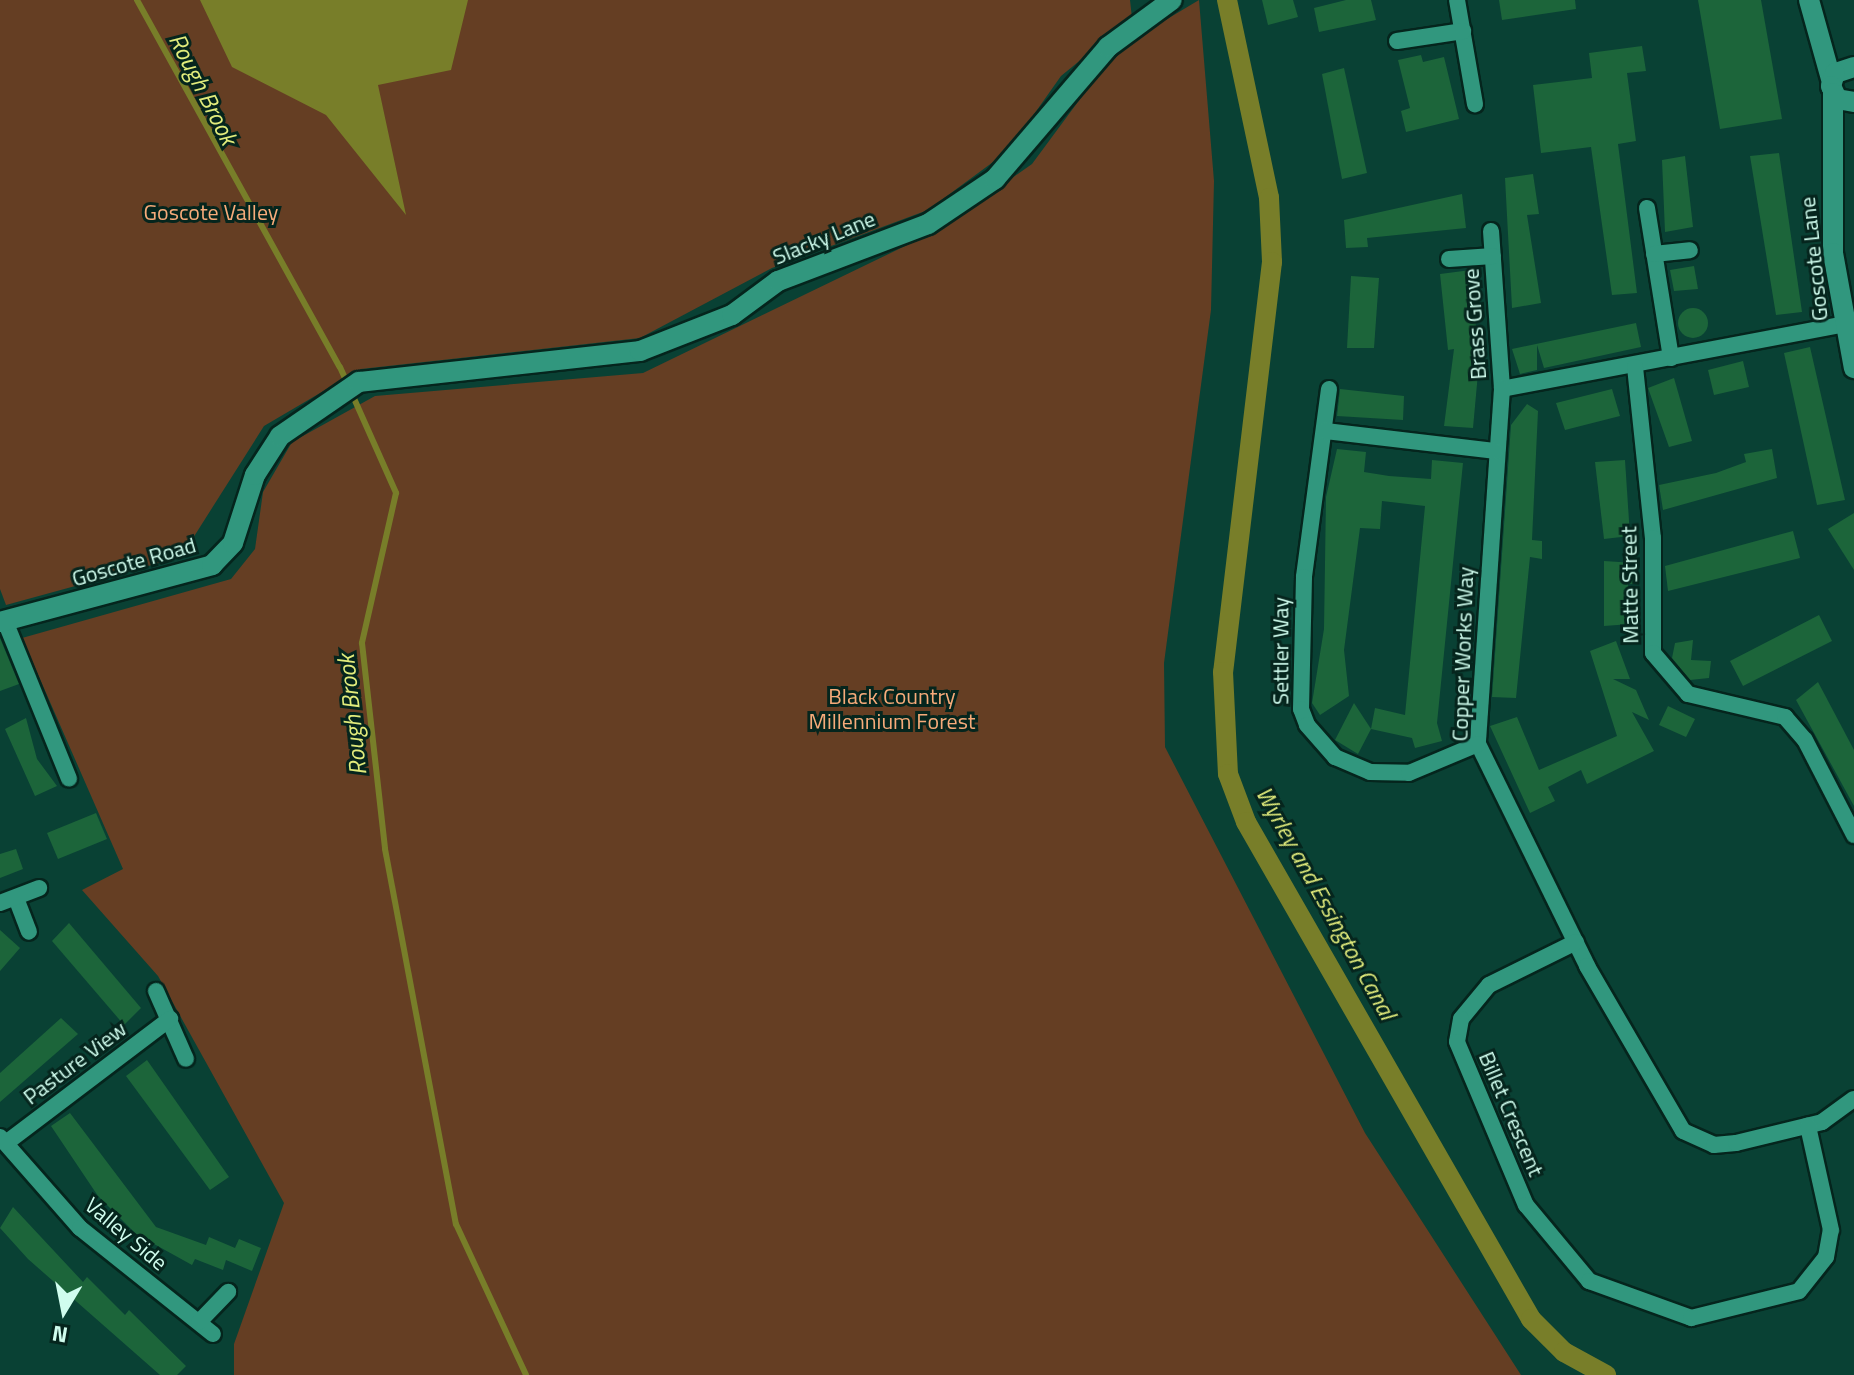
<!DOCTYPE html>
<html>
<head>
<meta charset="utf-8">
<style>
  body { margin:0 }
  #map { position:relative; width:1854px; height:1375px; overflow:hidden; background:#094134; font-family:"Titillium Web",sans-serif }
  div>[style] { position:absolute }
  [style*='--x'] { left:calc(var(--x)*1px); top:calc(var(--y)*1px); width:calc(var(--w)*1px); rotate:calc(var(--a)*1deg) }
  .green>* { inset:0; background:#653e23 }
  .water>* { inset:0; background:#787e29 }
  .stream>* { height:6px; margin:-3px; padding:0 3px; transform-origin:3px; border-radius:3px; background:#787e29 }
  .canal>* { height:20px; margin:-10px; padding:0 10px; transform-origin:10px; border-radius:10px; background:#787e29 }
  .building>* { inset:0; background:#1c653a }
  .round { border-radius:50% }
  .roads { filter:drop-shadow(2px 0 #05251d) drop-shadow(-2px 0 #05251d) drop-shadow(0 2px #05251d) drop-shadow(0 -2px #05251d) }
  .minor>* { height:16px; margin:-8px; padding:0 8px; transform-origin:8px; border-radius:8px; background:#31977e }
  .tertiary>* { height:20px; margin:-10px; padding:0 10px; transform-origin:10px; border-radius:10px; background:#31977e }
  span { translate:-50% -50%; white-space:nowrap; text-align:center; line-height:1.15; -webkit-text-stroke:6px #05251d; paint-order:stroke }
  .park-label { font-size:22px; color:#f6ab7a }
  .street-label { font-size:22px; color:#d0fdee }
  .water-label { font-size:24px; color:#e2ec7c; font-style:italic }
  .north { position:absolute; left:24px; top:1271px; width:80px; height:80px; -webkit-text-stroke:6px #05251d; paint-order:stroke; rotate:190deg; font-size:22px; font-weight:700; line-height:32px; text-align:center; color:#d0fdee }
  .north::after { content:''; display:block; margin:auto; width:28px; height:36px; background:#d0fdee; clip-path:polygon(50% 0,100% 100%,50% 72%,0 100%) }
</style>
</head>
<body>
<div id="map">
  <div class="green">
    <div style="clip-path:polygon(0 0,1130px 0,1132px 18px,1061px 76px,1008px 151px,928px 210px,772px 268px,640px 338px,361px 369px,264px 426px,181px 557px,6px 605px,0 589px)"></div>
    <div style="clip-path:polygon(1199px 0,1214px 181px,1211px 310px,1164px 663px,1165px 747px,1365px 1133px,1521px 1375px,234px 1375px,234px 1344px,284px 1203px,158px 976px,82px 890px,123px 869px,22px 638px,231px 579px,255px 549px,263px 492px,292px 442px,375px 396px,643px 373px,936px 231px,1032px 164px,1117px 49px)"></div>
  </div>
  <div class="water">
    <div style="clip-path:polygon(200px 0,468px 0,451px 70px,378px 85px,406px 215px,326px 115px,232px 67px)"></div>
  </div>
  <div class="stream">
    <div style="--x:137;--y:0;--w:419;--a:61.1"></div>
    <div style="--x:340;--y:367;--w:138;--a:66"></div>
    <div style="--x:396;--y:493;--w:154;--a:102.8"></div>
    <div style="--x:362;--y:643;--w:207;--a:83.6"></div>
    <div style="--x:385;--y:849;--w:382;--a:79.3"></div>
    <div style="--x:456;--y:1224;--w:166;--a:65.1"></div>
  </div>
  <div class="canal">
    <div style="--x:1227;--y:0;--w:202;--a:78"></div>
    <div style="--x:1269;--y:198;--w:64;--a:87.3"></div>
    <div style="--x:1272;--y:262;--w:413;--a:96.8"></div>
    <div style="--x:1223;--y:672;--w:102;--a:87.2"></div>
    <div style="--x:1228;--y:774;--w:51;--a:69.4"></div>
    <div style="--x:1246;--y:822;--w:573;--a:60.17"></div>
    <div style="--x:1531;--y:1319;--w:47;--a:45"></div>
    <div style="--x:1564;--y:1352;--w:48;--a:28.7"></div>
  </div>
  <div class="building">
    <div style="clip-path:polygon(1262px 0,1293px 0,1298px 17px,1268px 25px)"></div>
    <div style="clip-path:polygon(1346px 0,1371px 0,1376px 20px,1319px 32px,1314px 8px)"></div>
    <div style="clip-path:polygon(1499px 0,1575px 0,1576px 9px,1502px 20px)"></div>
    <div style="clip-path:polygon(1698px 0,1761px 0,1782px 119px,1720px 129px)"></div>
    <div style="clip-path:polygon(1642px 46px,1646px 71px,1627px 73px,1636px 141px,1618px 144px,1637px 293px,1612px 295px,1591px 147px,1541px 153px,1533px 85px,1592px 78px,1589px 53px)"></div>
    <div style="clip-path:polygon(1421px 55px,1423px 62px,1444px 57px,1459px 119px,1406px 132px,1401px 111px,1410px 108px,1398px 60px)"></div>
    <div style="clip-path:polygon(1344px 68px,1367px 173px,1342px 179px,1322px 74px)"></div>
    <div style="clip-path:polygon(1779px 153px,1802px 312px,1776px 315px,1750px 156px)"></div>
    <div style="clip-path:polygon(1685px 156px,1693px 227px,1665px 232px,1662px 160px)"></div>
    <div style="clip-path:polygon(1533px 174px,1539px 214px,1527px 215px,1541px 303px,1512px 308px,1505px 178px)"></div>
    <div style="clip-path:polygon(1462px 194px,1466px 228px,1367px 238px,1368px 247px,1346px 248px,1344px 220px)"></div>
    <div style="clip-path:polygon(1694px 266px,1698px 289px,1674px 291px,1670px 270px)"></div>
    <div style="clip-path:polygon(1471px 270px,1479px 362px,1473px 428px,1444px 426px,1454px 349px,1448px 350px,1440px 274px)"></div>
    <div style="clip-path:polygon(1351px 276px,1379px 278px,1374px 348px,1347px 348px)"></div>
    <div class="round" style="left:1678px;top:308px;width:30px;height:30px"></div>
    <div style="clip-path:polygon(1636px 323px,1641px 347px,1544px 368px,1537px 345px,1537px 370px,1520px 374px,1512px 349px)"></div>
    <div style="clip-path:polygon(1810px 347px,1845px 500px,1817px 505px,1784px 353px)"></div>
    <div style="clip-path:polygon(1743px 361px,1749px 387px,1714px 395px,1708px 370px)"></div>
    <div style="clip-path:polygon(1674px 378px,1692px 441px,1669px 447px,1648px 388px)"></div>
    <div style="clip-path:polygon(1340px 389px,1404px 396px,1403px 420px,1337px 416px)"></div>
    <div style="clip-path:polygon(1612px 389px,1620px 416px,1565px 430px,1556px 403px)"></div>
    <div style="clip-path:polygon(1527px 404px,1538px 411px,1532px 540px,1542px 541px,1542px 559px,1530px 557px,1516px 698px,1492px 697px,1511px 425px)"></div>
    <div style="clip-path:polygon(1337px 449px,1366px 452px,1364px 472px,1389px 476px,1431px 479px,1432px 460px,1463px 463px,1437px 723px,1442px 741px,1415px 748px,1412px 738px,1371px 729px,1375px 708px,1405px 715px,1425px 506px,1382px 501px,1380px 529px,1360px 528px,1344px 650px,1349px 696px,1320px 715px,1312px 703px,1324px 629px,1326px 497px)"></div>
    <div style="clip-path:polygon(1772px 449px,1777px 478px,1663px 510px,1659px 485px,1716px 473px,1746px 462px,1744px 454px)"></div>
    <div style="clip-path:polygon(1625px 460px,1630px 536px,1604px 539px,1595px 462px)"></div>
    <div style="clip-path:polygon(1854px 513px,1854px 570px,1828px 529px)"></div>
    <div style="clip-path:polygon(1793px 531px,1800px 558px,1668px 591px,1665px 566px)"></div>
    <div style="clip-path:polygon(1604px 561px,1635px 563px,1634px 584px,1628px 584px,1631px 624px,1604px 626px)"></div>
    <div style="clip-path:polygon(1819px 615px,1832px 641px,1743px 686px,1730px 661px)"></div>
    <div style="clip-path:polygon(0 638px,19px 684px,0 691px)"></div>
    <div style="clip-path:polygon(1693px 640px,1691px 660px,1711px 661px,1709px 678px,1690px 680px,1672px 658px,1675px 643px)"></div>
    <div style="clip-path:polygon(1616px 641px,1630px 679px,1613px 679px,1636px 690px,1649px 720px,1632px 712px,1654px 751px,1587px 784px,1581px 770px,1548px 787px,1555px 801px,1530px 813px,1490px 726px,1517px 717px,1539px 770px,1617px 736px,1590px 651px)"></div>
    <div style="clip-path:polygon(1818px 682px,1854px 750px,1854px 806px,1796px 700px)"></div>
    <div style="clip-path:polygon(1354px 703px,1371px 729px,1358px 754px,1335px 740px)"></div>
    <div style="clip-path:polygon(1668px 706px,1695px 719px,1686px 737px,1659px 725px)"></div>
    <div style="clip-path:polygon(26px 718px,37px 759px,57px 786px,35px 796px,5px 729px)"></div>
    <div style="clip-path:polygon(96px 813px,107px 839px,58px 859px,47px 833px)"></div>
    <div style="clip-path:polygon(16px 849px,23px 869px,0 878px,0 854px)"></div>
    <div style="clip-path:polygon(69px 923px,141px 1008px,124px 1025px,52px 941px)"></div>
    <div style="clip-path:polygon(0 930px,20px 948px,0 971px)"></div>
    <div style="clip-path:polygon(61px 1018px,78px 1034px,0 1102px,0 1073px)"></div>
    <div style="clip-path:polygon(147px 1060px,229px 1177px,210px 1190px,126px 1076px)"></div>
    <div style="clip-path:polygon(70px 1113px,156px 1227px,206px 1245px,209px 1237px,235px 1248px,239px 1239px,261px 1248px,252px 1271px,226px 1260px,223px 1270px,195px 1259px,192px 1265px,136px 1234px,98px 1196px,51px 1126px)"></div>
    <div style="clip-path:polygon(13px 1207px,83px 1282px,87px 1277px,125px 1315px,129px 1310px,186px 1366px,177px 1375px,160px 1375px,28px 1259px,0 1228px)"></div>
  </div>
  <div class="roads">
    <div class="minor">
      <div style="--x:1457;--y:0;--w:106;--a:80.2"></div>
      <div style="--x:1397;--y:41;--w:67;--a:-8.6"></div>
      <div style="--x:1647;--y:208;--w:152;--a:80.9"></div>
      <div style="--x:1491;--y:231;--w:158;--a:86"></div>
      <div style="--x:1654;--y:254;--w:36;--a:-6"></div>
      <div style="--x:1449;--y:259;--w:44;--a:-3.9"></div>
      <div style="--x:1845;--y:324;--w:349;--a:169.3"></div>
      <div style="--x:1502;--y:389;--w:356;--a:93.9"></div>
      <div style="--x:1478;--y:744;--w:247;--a:63.8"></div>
      <div style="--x:1587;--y:966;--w:191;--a:59.8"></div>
      <div style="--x:1683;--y:1131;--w:34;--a:24"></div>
      <div style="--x:1714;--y:1145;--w:22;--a:-5"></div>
      <div style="--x:1736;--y:1143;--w:89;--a:-13.7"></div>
      <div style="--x:1822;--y:1122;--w:39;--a:-36"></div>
      <div style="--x:1635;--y:367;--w:172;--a:84"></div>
      <div style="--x:1653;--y:538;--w:115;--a:90"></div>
      <div style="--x:1653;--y:653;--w:54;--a:49.5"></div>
      <div style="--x:1688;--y:694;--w:100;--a:13.3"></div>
      <div style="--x:1785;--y:717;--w:30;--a:49"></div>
      <div style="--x:1805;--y:740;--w:107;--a:62.7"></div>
      <div style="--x:1329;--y:389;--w:190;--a:97.6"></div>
      <div style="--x:1304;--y:577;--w:132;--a:91.3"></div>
      <div style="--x:1301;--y:709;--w:17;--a:69"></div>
      <div style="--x:1307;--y:725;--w:43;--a:48.8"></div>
      <div style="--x:1335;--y:757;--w:38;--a:23"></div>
      <div style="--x:1370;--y:772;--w:39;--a:1"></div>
      <div style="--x:1409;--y:773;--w:75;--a:-22.8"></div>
      <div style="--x:1325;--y:431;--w:171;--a:6.7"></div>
      <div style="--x:5;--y:621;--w:170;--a:67.9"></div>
      <div style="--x:16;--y:898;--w:36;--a:69"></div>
      <div style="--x:0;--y:903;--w:42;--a:-21"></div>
      <div style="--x:1576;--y:942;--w:97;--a:153.7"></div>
      <div style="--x:1489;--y:985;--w:44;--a:129.5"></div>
      <div style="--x:1461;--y:1019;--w:23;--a:100"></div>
      <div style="--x:1457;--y:1042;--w:177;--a:67.1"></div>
      <div style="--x:1526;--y:1205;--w:99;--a:50.3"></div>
      <div style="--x:1589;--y:1281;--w:109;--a:19.9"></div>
      <div style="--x:1691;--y:1318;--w:111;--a:-14"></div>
      <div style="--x:1799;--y:1291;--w:43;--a:-51.5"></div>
      <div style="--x:1826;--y:1257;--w:27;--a:-80"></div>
      <div style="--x:1831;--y:1230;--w:107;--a:-102.5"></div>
      <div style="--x:156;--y:991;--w:74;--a:66.2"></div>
      <div style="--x:0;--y:1137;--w:121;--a:48.7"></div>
      <div style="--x:80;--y:1228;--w:170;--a:38.6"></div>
      <div style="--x:6;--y:1143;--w:206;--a:-37.1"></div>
      <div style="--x:199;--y:1322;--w:42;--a:-46"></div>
    </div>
    <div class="tertiary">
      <div style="--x:1809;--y:0;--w:82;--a:74.4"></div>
      <div style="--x:1854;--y:67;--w:20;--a:162"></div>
      <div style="--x:1835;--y:73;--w:14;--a:107"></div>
      <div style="--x:1831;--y:86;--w:14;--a:65"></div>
      <div style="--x:1837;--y:99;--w:17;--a:10"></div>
      <div style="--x:1833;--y:93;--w:160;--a:90"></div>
      <div style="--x:1833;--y:253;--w:117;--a:79.7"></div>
      <div style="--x:0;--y:622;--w:220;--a:-15"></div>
      <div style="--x:212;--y:565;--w:30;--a:-46"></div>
      <div style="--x:233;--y:543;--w:71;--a:-72.1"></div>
      <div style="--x:255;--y:475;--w:46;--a:-57.3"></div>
      <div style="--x:280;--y:436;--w:96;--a:-34.4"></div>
      <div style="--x:359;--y:382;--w:283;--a:-6.3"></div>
      <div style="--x:640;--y:351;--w:99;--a:-21.4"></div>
      <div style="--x:732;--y:315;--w:57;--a:-36.5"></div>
      <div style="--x:778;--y:281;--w:160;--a:-20.8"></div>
      <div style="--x:928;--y:224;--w:81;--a:-33.9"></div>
      <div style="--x:995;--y:179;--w:174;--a:-49.4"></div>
      <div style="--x:1108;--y:47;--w:79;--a:-36.3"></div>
    </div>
  </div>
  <div class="park-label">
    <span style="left:211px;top:213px">Goscote Valley</span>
    <span style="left:892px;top:709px">Black Country<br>Millennium Forest</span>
  </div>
  <div class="street-label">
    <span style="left:824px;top:238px;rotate:-22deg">Slacky Lane</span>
    <span style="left:1814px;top:259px;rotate:-96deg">Goscote Lane</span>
    <span style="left:1475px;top:324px;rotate:-94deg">Brass Grove</span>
    <span style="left:134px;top:562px;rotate:-16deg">Goscote Road</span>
    <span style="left:1630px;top:585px;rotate:-91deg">Matte Street</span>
    <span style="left:1281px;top:651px;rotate:-90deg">Settler Way</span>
    <span style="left:1463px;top:654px;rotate:-88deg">Copper Works Way</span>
    <span style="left:75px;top:1063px;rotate:-37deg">Pasture View</span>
    <span style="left:1511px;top:1114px;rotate:67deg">Billet Crescent</span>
    <span style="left:126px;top:1234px;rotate:40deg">Valley Side</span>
  </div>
  <div class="water-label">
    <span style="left:203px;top:89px;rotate:63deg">Rough Brook</span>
    <span style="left:352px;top:715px;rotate:-96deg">Rough Brook</span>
    <span style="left:1326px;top:903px;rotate:61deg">Wyrley and Essington Canal</span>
  </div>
  <div class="north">N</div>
</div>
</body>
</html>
